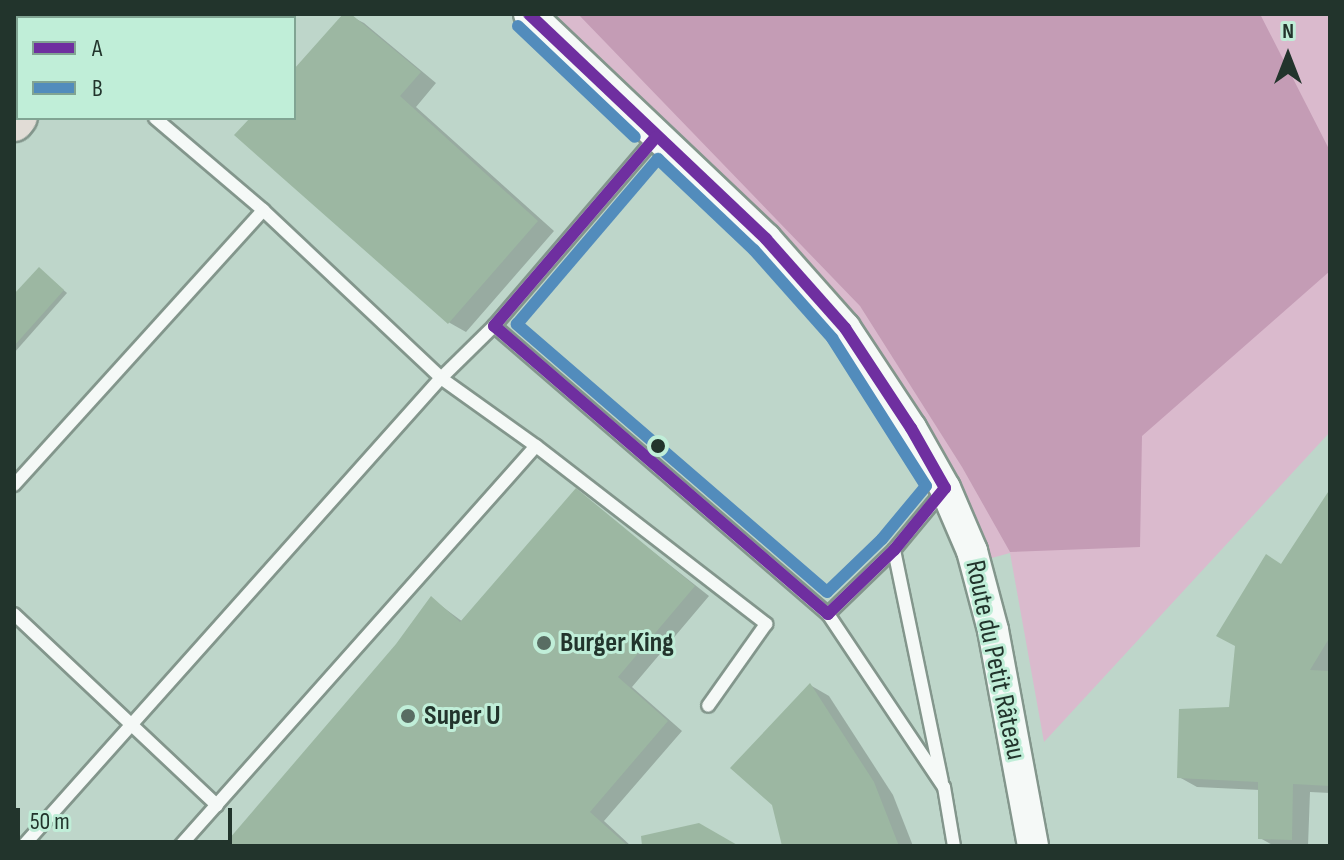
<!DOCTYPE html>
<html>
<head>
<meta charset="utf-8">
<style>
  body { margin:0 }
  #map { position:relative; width:1344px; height:860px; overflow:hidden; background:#bed6ca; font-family:"Sofia Sans Condensed",sans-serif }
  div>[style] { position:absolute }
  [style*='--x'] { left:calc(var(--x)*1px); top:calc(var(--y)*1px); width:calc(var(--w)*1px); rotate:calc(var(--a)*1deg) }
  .green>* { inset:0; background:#dabacd }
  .forest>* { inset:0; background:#c49cb5 }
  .shadow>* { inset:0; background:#0003 }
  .building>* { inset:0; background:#9cb7a2 }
  .roads { filter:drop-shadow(2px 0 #83968c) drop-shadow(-2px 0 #83968c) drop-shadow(0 2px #83968c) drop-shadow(0 -2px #83968c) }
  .service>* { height:12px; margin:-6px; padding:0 6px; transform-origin:6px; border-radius:6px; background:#f5f9f7 }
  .tertiary>* { height:30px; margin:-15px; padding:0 15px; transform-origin:15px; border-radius:15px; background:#f5f9f7 }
  .primary>* { height:38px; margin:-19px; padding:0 19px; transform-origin:19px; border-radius:19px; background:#e1dcd6 }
  .bus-1>* { height:12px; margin:-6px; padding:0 6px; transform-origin:6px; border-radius:6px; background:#6f2fa0 }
  .bus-2>* { height:12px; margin:-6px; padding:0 6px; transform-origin:6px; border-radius:6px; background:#528cbc }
  .dots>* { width:22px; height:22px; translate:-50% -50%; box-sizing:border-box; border:4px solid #c0eed8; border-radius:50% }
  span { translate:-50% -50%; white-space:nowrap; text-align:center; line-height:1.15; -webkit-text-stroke:6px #c0eed8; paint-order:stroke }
  .poi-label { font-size:28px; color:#22342c; font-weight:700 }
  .left { translate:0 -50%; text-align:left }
  .street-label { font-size:28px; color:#22342c }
  .frame { position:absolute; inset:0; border:16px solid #22342c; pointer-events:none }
  .legend { position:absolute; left:16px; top:16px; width:280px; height:104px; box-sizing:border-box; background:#c0eed8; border:2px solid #81a493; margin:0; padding:10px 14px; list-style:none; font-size:24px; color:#22342c }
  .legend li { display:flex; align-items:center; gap:16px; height:40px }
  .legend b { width:40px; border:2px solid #81a493 }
  .north { position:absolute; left:1248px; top:16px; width:80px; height:80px; -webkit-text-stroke:6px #c0eed8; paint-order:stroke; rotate:0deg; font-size:22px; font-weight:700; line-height:32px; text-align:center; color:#22342c }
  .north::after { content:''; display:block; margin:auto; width:28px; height:36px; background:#22342c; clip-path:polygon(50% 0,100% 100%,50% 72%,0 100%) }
  .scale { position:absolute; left:16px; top:808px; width:216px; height:36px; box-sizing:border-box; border:4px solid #22342c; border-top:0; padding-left:10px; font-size:24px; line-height:28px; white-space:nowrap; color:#22342c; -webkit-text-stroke:6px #c0eed8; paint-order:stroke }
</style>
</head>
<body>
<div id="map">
  <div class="green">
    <div style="clip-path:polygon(556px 14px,1330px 14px,1330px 432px,1044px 742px,1010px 553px,977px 562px,829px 336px)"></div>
  </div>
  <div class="forest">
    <div style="clip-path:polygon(578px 14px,1260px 14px,1330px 151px,1330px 271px,1142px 436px,1140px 547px,1010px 552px,962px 467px,860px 306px)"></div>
  </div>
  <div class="shadow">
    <div style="clip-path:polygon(346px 14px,364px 23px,436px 83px,416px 107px,554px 231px,466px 332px,450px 323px,237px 135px,252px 118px,294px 118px,294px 72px)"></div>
    <div style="clip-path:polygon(43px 272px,67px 293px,14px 353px,14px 297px)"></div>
    <div style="clip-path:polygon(576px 491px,709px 596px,632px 687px,682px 731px,604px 821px,631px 846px,225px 846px,398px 645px,432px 599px,463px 622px)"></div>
    <div style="clip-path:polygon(1330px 491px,1330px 793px,1310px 792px,1308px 846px,1274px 846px,1260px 838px,1260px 790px,1197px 787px,1179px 777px,1231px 709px,1283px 566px)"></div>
    <div style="clip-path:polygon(810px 685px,829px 696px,893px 795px,913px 846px,785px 846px)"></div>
  </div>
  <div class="building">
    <div style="clip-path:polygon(343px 14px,351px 14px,421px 72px,400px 96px,538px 221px,448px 324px,234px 135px,250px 118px,294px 118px,294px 69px)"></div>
    <div style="clip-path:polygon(39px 267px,64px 290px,14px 346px,14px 294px)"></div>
    <div style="clip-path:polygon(576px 488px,695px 586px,618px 677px,668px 721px,590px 812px,628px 846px,223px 846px,396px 644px,431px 596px,460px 622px)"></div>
    <div style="clip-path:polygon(1330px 489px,1330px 637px,1310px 670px,1330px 671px,1330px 786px,1293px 784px,1292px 840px,1258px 839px,1258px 782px,1177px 778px,1179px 709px,1229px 707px,1235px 646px,1216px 636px,1266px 554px,1281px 564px)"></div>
    <div style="clip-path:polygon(810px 683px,874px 782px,899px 846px,782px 846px,772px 805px,730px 768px)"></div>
    <div style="clip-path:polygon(699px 823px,739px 846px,642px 846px,641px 836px)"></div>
  </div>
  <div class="roads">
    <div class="service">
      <div style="--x:14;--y:26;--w:5;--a:37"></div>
      <div style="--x:155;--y:118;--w:142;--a:40.4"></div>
      <div style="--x:263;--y:210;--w:245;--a:43.3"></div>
      <div style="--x:441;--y:378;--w:117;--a:35.6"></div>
      <div style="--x:536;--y:446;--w:291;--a:37.7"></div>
      <div style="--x:766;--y:624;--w:100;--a:125.3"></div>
      <div style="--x:494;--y:326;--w:441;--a:40.8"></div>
      <div style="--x:828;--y:614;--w:208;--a:56.2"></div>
      <div style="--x:944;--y:787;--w:60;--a:80.4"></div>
      <div style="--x:14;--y:485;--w:371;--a:-47.8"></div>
      <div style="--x:894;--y:550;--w:236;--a:78.3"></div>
      <div style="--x:14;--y:614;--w:279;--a:43.3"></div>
      <div style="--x:828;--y:614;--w:92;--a:-44.1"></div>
      <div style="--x:894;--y:550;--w:77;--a:-50.3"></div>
      <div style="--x:23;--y:846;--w:627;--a:-48.23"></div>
      <div style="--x:441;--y:378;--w:74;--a:-44.5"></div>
      <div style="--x:494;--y:326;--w:249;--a:-49.4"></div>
      <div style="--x:180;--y:846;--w:535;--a:-48.33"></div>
    </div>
    <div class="tertiary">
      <div style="--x:529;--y:14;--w:327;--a:43.5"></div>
      <div style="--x:766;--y:239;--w:119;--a:48.4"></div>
      <div style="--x:845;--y:328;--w:120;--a:56.6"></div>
      <div style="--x:911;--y:428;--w:69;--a:60.5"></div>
      <div style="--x:945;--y:488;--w:69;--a:66.8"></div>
      <div style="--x:972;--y:551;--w:82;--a:75.1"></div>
      <div style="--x:993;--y:630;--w:220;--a:79.5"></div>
    </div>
    <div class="primary">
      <div style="--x:101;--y:18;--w:6;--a:-45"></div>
      <div style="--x:14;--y:122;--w:6;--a:-51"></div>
    </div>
  </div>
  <div class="bus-1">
    <div style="--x:529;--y:14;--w:327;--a:43.5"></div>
    <div style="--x:766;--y:239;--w:119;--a:48.4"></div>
    <div style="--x:845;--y:328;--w:120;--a:56.6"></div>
    <div style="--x:911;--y:428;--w:69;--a:60.5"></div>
    <div style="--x:945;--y:488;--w:80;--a:129.4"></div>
    <div style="--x:894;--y:550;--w:92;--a:135.9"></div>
    <div style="--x:828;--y:614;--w:441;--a:-139.2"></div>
    <div style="--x:494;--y:326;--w:249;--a:-49.4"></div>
  </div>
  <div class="bus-2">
    <div style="--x:518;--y:26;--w:161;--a:43.5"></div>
    <div style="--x:658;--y:159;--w:132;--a:43.5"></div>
    <div style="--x:754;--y:250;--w:118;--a:48.4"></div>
    <div style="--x:832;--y:338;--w:175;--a:57.6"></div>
    <div style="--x:926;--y:486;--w:69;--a:129.7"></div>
    <div style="--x:882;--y:539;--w:76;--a:136.1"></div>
    <div style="--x:827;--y:592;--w:410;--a:-139.2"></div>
    <div style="--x:517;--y:324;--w:217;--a:-49.5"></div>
  </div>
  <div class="dots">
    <div style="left:658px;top:446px;background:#22342c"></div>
    <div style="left:544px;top:643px;background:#596d63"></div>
    <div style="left:408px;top:716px;background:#596d63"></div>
  </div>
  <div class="poi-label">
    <span class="left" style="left:560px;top:643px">Burger King</span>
    <span class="left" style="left:424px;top:716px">Super U</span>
  </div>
  <div class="street-label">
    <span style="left:995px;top:660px;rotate:78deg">Route du Petit Râteau</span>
  </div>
  <div class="frame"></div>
  <ul class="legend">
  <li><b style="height:10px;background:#6f2fa0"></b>A</li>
  <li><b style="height:10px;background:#528cbc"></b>B</li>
  </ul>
  <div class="north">N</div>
  <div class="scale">50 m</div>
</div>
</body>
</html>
